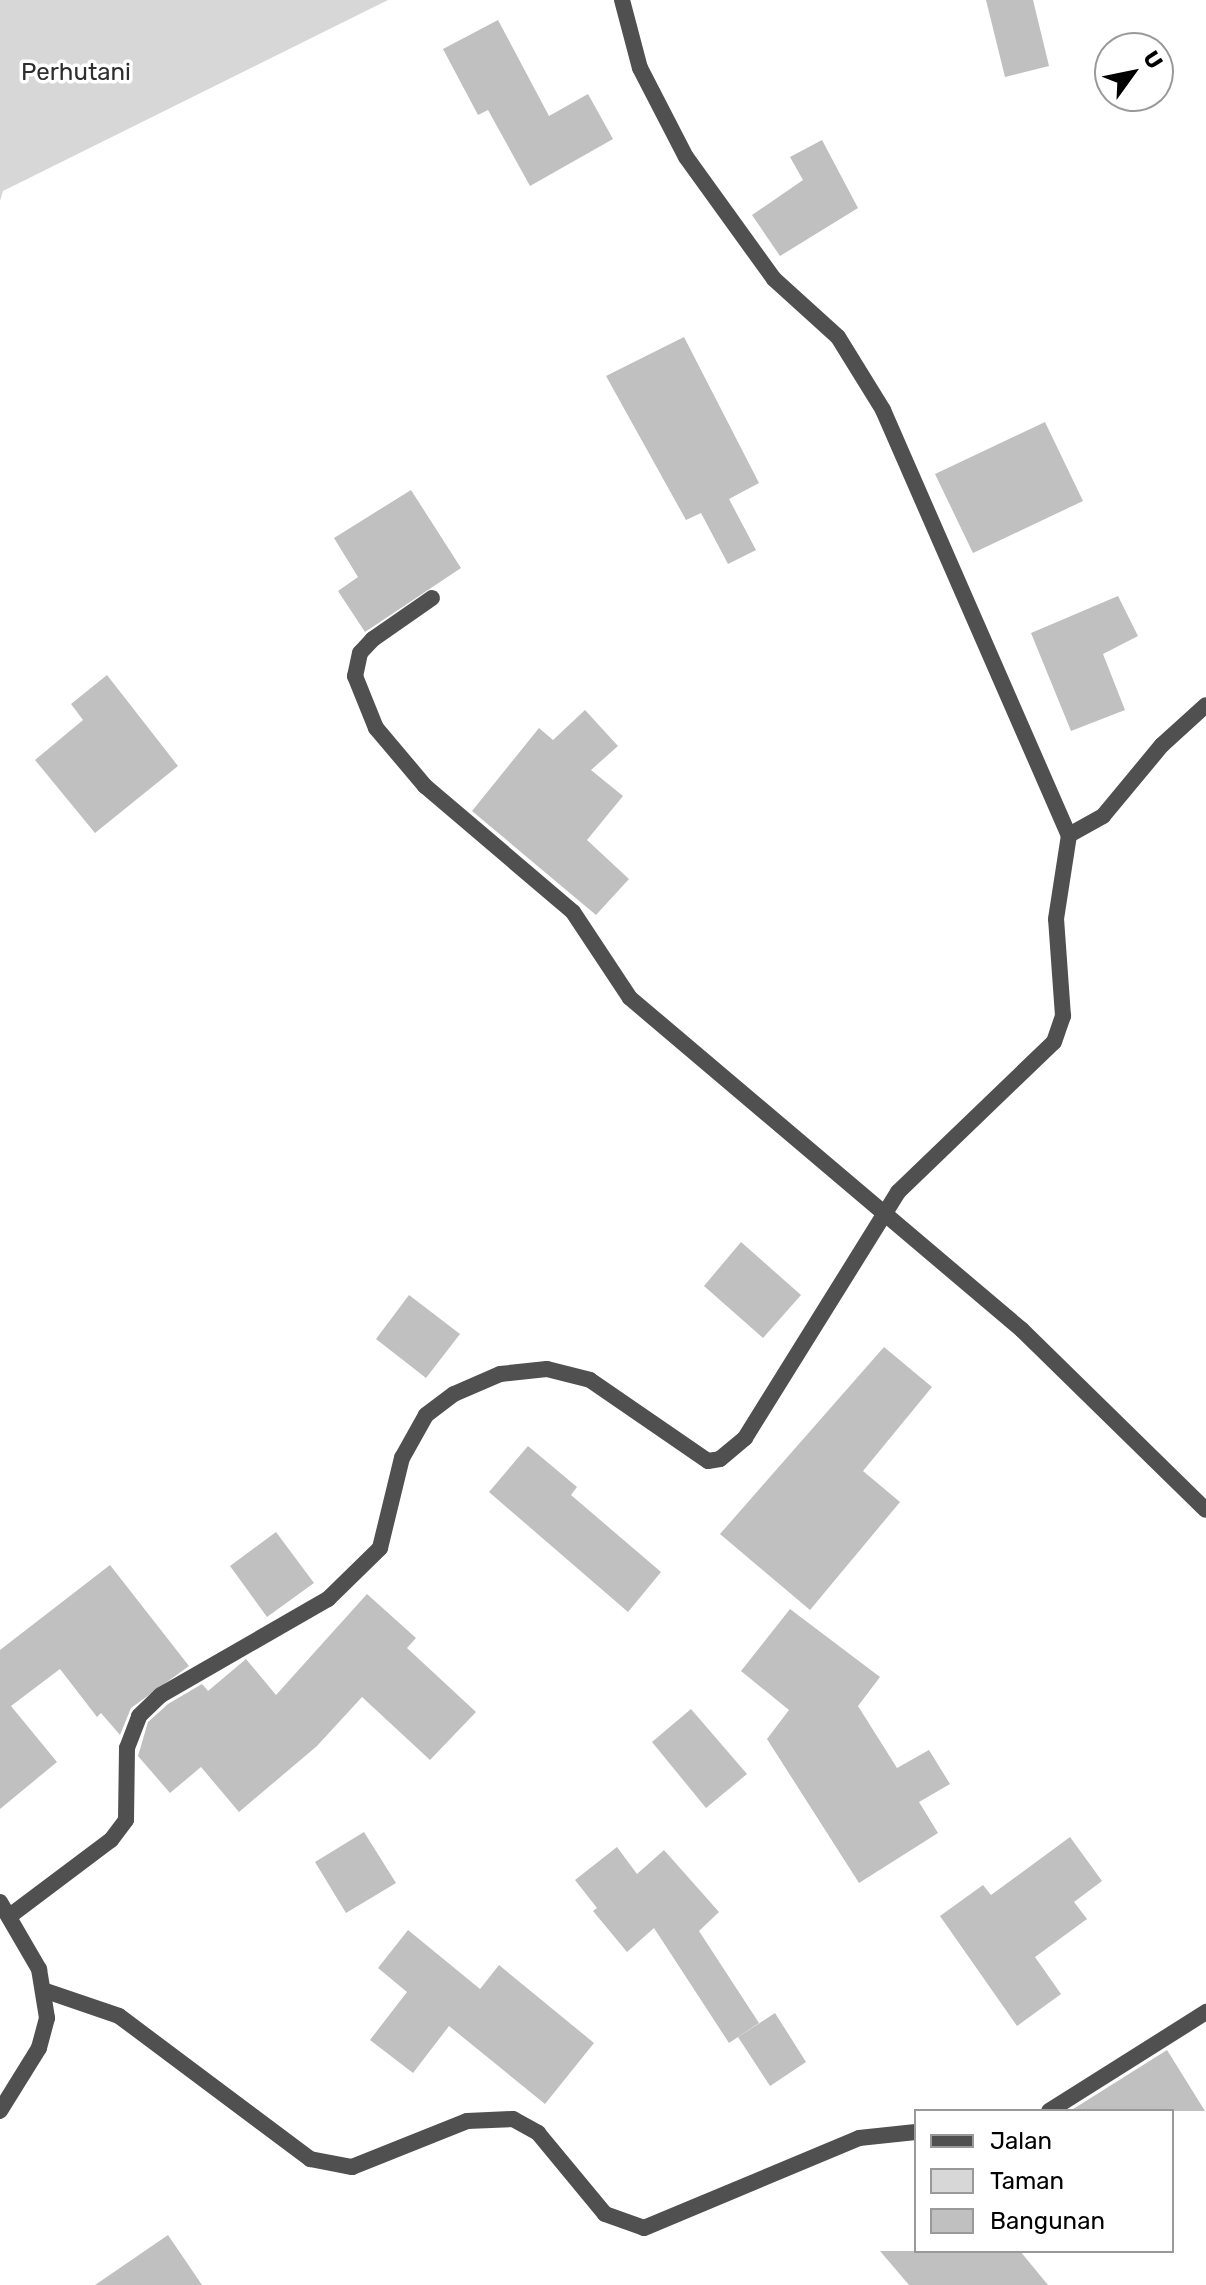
<!DOCTYPE html>
<html>
<head>
<meta charset="utf-8">
<style>
  body { margin:0 }
  #map { position:relative; width:1206px; height:2285px; overflow:hidden; background:#fff; font-family:Rubik,sans-serif }
  div>[style] { position:absolute }
  [style*='--x'] { left:calc(var(--x)*1px); top:calc(var(--y)*1px); width:calc(var(--w)*1px); rotate:calc(var(--a)*1deg) }
  .green>* { inset:0; background:#d7d7d7 }
  .building>* { inset:0; background:#c0c0c0 }
  .minor>* { height:16px; margin:-8px; padding:0 8px; transform-origin:8px; border-radius:8px; background:#505050 }
  span { translate:-50% -50%; white-space:nowrap; text-align:center; line-height:1.15; -webkit-text-stroke:7px #fff; paint-order:stroke }
  .park-label { font-size:24px; color:#2e2e2e }
  .legend { position:absolute; left:914px; top:2109px; width:260px; height:144px; box-sizing:border-box; background:#fff; border:2px solid #999; margin:0; padding:10px 14px; list-style:none; font-size:24px; color:#000 }
  .legend li { display:flex; align-items:center; gap:16px; height:40px }
  .legend b { width:40px; border:2px solid #999 }
  .north { position:absolute; left:1094px; top:32px; width:80px; height:80px; box-sizing:border-box; background:#fff; border:2px solid #999; border-radius:50%; rotate:57deg; font-size:22px; font-weight:700; line-height:32px; text-align:center; color:#000 }
  .north::after { content:''; display:block; margin:auto; width:28px; height:36px; background:#000; clip-path:polygon(50% 0,100% 100%,50% 72%,0 100%) }
</style>
</head>
<body>
<div id="map">
  <div class="green">
    <div style="clip-path:polygon(0 0,388px 0,3px 191px,0 201px)"></div>
  </div>
  <div class="building">
    <div style="clip-path:polygon(986px 0,1033px 0,1049px 66px,1005px 77px)"></div>
    <div style="clip-path:polygon(498px 20px,549px 116px,588px 94px,613px 139px,530px 186px,488px 110px,478px 115px,443px 49px)"></div>
    <div style="clip-path:polygon(822px 140px,858px 208px,780px 256px,752px 215px,803px 180px,790px 157px)"></div>
    <div style="clip-path:polygon(684px 337px,759px 483px,729px 499px,756px 550px,728px 564px,701px 513px,686px 520px,606px 376px)"></div>
    <div style="clip-path:polygon(1045px 422px,1083px 501px,973px 553px,935px 474px)"></div>
    <div style="clip-path:polygon(411px 490px,461px 568px,365px 632px,338px 591px,358px 577px,334px 538px)"></div>
    <div style="clip-path:polygon(1118px 596px,1138px 636px,1103px 654px,1125px 710px,1071px 731px,1031px 633px)"></div>
    <div style="clip-path:polygon(107px 675px,178px 766px,95px 833px,35px 760px,83px 720px,71px 704px)"></div>
    <div style="clip-path:polygon(585px 710px,618px 746px,591px 770px,623px 796px,587px 840px,629px 879px,596px 915px,472px 811px,539px 728px,553px 740px)"></div>
    <div style="clip-path:polygon(741px 1242px,801px 1295px,763px 1338px,704px 1286px)"></div>
    <div style="clip-path:polygon(409px 1295px,460px 1334px,426px 1378px,376px 1339px)"></div>
    <div style="clip-path:polygon(884px 1347px,932px 1387px,863px 1471px,900px 1502px,810px 1610px,720px 1534px)"></div>
    <div style="clip-path:polygon(528px 1446px,577px 1487px,571px 1495px,661px 1572px,628px 1612px,489px 1492px)"></div>
    <div style="clip-path:polygon(276px 1532px,314px 1583px,267px 1617px,230px 1566px)"></div>
    <div style="clip-path:polygon(110px 1565px,189px 1666px,131px 1708px,120px 1735px,101px 1713px,97px 1717px,60px 1669px,11px 1706px,57px 1762px,0 1809px,0 1650px)"></div>
    <div style="clip-path:polygon(367px 1594px,416px 1638px,407px 1648px,476px 1712px,430px 1760px,362px 1697px,317px 1746px,239px 1812px,201px 1767px,170px 1793px,138px 1756px,148px 1722px,168px 1704px,202px 1684px,208px 1691px,246px 1659px,276px 1695px)"></div>
    <div style="clip-path:polygon(790px 1609px,880px 1677px,858px 1706px,897px 1768px,929px 1750px,950px 1784px,919px 1802px,938px 1833px,859px 1883px,767px 1739px,789px 1710px,741px 1671px)"></div>
    <div style="clip-path:polygon(691px 1709px,747px 1774px,706px 1808px,652px 1742px)"></div>
    <div style="clip-path:polygon(364px 1832px,396px 1883px,346px 1913px,315px 1862px)"></div>
    <div style="clip-path:polygon(1070px 1837px,1102px 1881px,1074px 1902px,1087px 1919px,1035px 1957px,1061px 1994px,1017px 2026px,940px 1916px,983px 1885px,991px 1895px)"></div>
    <div style="clip-path:polygon(617px 1847px,637px 1874px,664px 1850px,719px 1912px,699px 1931px,759px 2023px,729px 2043px,654px 1928px,627px 1952px,593px 1911px,597px 1908px,575px 1880px)"></div>
    <div style="clip-path:polygon(408px 1930px,480px 1989px,499px 1965px,594px 2043px,545px 2104px,449px 2026px,413px 2073px,370px 2040px,407px 1992px,378px 1968px)"></div>
    <div style="clip-path:polygon(775px 2013px,806px 2062px,770px 2086px,738px 2037px)"></div>
    <div style="clip-path:polygon(1167px 2050px,1205px 2111px,1070px 2111px)"></div>
    <div style="clip-path:polygon(168px 2235px,202px 2285px,95px 2285px)"></div>
    <div style="clip-path:polygon(880px 2251px,1020px 2251px,1048px 2285px,909px 2285px)"></div>
  </div>
  <div class="minor">
    <div style="--x:622;--y:0;--w:70;--a:75.2"></div>
    <div style="--x:640;--y:68;--w:100;--a:62.7"></div>
    <div style="--x:686;--y:157;--w:150;--a:54.2"></div>
    <div style="--x:774;--y:279;--w:86;--a:42.2"></div>
    <div style="--x:838;--y:337;--w:86;--a:58.3"></div>
    <div style="--x:883;--y:410;--w:464;--a:66.4"></div>
    <div style="--x:432;--y:598;--w:72;--a:145.2"></div>
    <div style="--x:373;--y:639;--w:19;--a:133"></div>
    <div style="--x:360;--y:653;--w:24;--a:102"></div>
    <div style="--x:355;--y:676;--w:56;--a:68"></div>
    <div style="--x:376;--y:728;--w:76;--a:49.8"></div>
    <div style="--x:425;--y:786;--w:194;--a:40.4"></div>
    <div style="--x:573;--y:912;--w:103;--a:56.5"></div>
    <div style="--x:630;--y:998;--w:514;--a:40.26"></div>
    <div style="--x:1022;--y:1330;--w:257;--a:44.4"></div>
    <div style="--x:0;--y:1902;--w:78;--a:59.8"></div>
    <div style="--x:39;--y:1969;--w:50;--a:80.7"></div>
    <div style="--x:47;--y:2018;--w:31;--a:105"></div>
    <div style="--x:39;--y:2048;--w:74;--a:121.8"></div>
    <div style="--x:11;--y:1915;--w:125;--a:-36.9"></div>
    <div style="--x:111;--y:1840;--w:25;--a:-53"></div>
    <div style="--x:126;--y:1820;--w:72;--a:-89.2"></div>
    <div style="--x:127;--y:1748;--w:34;--a:-69"></div>
    <div style="--x:139;--y:1716;--w:30;--a:-44"></div>
    <div style="--x:161;--y:1695;--w:193;--a:-29.9"></div>
    <div style="--x:328;--y:1599;--w:73;--a:-44.4"></div>
    <div style="--x:380;--y:1548;--w:93;--a:-76.3"></div>
    <div style="--x:402;--y:1458;--w:49;--a:-60.8"></div>
    <div style="--x:426;--y:1415;--w:35;--a:-37"></div>
    <div style="--x:454;--y:1394;--w:50;--a:-23.5"></div>
    <div style="--x:500;--y:1374;--w:47;--a:-6.1"></div>
    <div style="--x:547;--y:1369;--w:44;--a:14.3"></div>
    <div style="--x:590;--y:1380;--w:143;--a:34.5"></div>
    <div style="--x:708;--y:1461;--w:12;--a:-9"></div>
    <div style="--x:720;--y:1459;--w:33;--a:-40"></div>
    <div style="--x:745;--y:1438;--w:290;--a:-58.1"></div>
    <div style="--x:898;--y:1192;--w:216;--a:-43.9"></div>
    <div style="--x:1054;--y:1042;--w:28;--a:-71"></div>
    <div style="--x:1063;--y:1016;--w:97;--a:-94.1"></div>
    <div style="--x:1056;--y:919;--w:85;--a:-81.2"></div>
    <div style="--x:1069;--y:835;--w:39;--a:-29"></div>
    <div style="--x:1103;--y:816;--w:92;--a:-50.3"></div>
    <div style="--x:1162;--y:745;--w:59;--a:-42.3"></div>
    <div style="--x:46;--y:1991;--w:77;--a:18.9"></div>
    <div style="--x:119;--y:2016;--w:239;--a:36.8"></div>
    <div style="--x:310;--y:2159;--w:43;--a:10.8"></div>
    <div style="--x:352;--y:2167;--w:124;--a:-21.8"></div>
    <div style="--x:467;--y:2121;--w:46;--a:-2.5"></div>
    <div style="--x:513;--y:2119;--w:29;--a:29"></div>
    <div style="--x:538;--y:2133;--w:105;--a:50.4"></div>
    <div style="--x:605;--y:2214;--w:41;--a:19.7"></div>
    <div style="--x:644;--y:2228;--w:233;--a:-22.7"></div>
    <div style="--x:859;--y:2138;--w:57;--a:-6"></div>
    <div style="--x:1049;--y:2111;--w:186;--a:-32.2"></div>
  </div>
  <div class="park-label">
    <span style="left:76px;top:73px">Perhutani</span>
  </div>
  <ul class="legend">
  <li><b style="height:10px;background:#505050"></b>Jalan</li>
  <li><b style="height:22px;background:#d7d7d7"></b>Taman</li>
  <li><b style="height:22px;background:#c0c0c0"></b>Bangunan</li>
  </ul>
  <div class="north">U</div>
</div>
</body>
</html>
